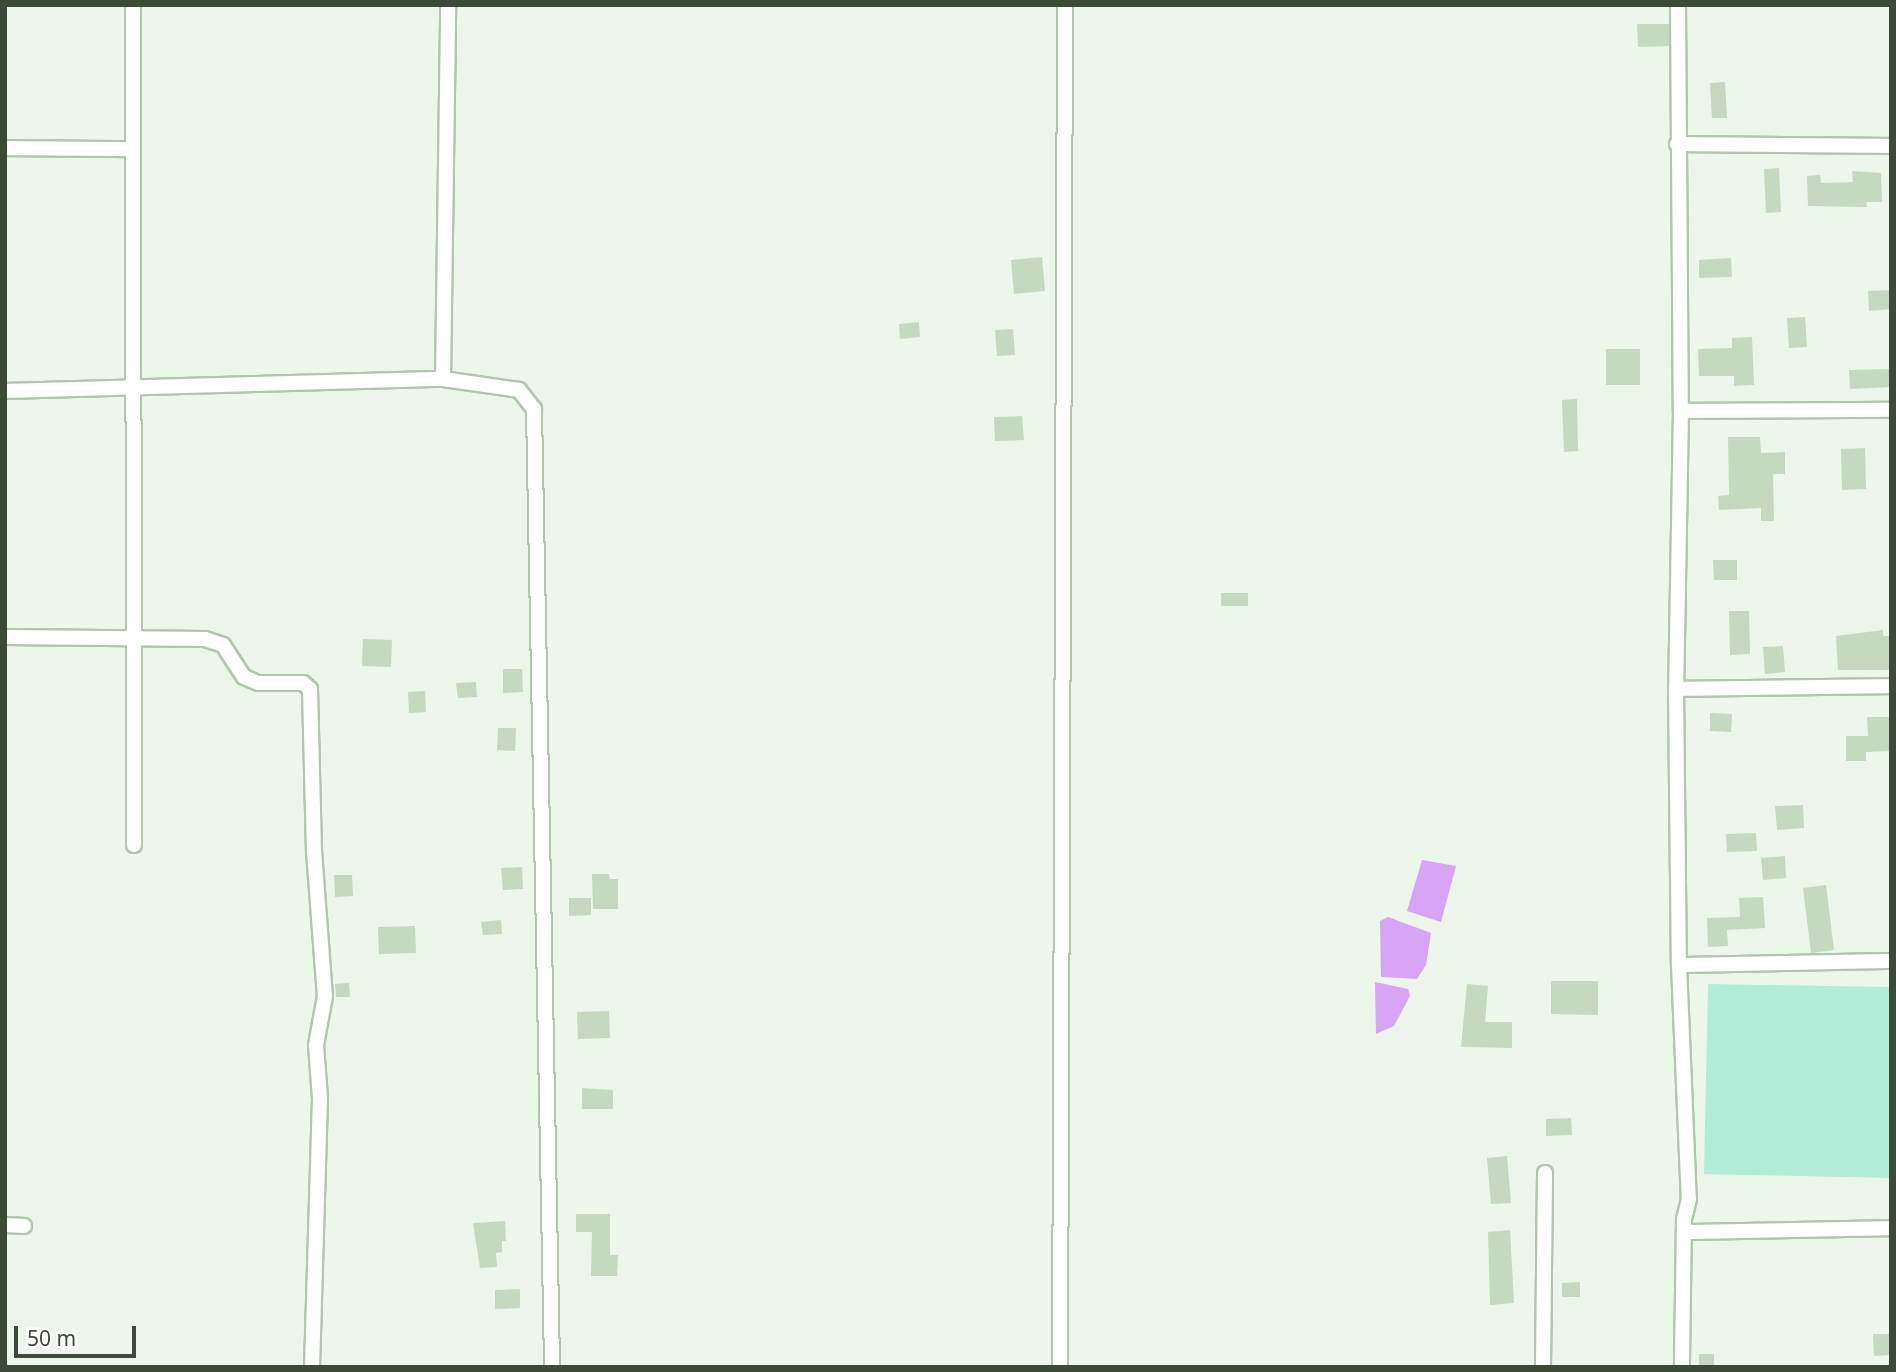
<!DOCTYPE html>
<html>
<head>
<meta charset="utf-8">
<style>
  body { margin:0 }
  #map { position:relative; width:1896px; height:1372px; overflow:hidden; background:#ecf6eb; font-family:"Noto Sans",sans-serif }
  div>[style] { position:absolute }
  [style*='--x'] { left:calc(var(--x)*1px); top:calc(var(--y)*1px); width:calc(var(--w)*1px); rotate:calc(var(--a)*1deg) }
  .green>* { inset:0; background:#b1edd9 }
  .water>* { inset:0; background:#d7a4f6 }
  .building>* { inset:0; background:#c4d9bf }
  .roads { filter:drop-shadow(2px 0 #b2c6af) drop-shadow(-2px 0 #b2c6af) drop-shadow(0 2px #b2c6af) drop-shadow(0 -2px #b2c6af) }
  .street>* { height:14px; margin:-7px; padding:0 7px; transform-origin:7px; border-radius:7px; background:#fff }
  span { translate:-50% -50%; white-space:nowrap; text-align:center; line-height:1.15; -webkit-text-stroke:5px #fff; paint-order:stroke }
  .frame { position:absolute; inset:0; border:7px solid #3b4b37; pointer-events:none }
  .scale { position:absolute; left:14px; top:1326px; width:122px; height:32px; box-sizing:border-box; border:4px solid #3b4b37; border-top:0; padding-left:9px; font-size:21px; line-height:24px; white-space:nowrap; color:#3b4b37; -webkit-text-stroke:5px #fff; paint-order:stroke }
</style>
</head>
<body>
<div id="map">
  <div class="green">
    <div style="clip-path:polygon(1708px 984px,1891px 987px,1891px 1178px,1704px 1174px)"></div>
  </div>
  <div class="water">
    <div style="clip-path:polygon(1422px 860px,1456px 866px,1441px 922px,1407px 911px)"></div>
    <div style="clip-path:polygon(1388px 917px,1431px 933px,1426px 965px,1417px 979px,1381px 977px,1380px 921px)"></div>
    <div style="clip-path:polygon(1375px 982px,1408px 989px,1410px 996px,1394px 1026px,1376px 1034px)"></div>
  </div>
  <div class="building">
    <div style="clip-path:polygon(1637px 24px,1669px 24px,1669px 46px,1638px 47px)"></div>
    <div style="clip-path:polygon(1725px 82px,1727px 118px,1712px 118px,1710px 83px)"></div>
    <div style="clip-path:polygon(1779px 168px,1781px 212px,1766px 213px,1764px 169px)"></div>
    <div style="clip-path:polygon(1852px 171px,1881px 173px,1882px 202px,1866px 202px,1867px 207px,1808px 206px,1807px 176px,1820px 175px,1821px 183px,1853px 182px)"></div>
    <div style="clip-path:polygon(1042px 257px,1045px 291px,1014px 294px,1011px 260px)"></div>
    <div style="clip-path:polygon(1731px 258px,1732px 277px,1699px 278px,1699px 260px)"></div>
    <div style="clip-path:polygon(1891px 290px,1891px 309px,1869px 311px,1868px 291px)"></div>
    <div style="clip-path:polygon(1805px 317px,1807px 347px,1789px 348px,1787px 318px)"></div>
    <div style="clip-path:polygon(919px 322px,920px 337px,900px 339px,899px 324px)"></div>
    <div style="clip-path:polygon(1013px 329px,1015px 355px,997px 356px,995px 330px)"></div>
    <div style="clip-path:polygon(1752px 337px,1754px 385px,1734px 386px,1734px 376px,1699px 376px,1698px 349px,1732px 348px,1732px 338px)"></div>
    <div style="clip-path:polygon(1606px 349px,1640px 349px,1640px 385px,1606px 385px)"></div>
    <div style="clip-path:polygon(1891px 369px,1891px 387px,1850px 389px,1849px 370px)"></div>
    <div style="clip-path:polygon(1577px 399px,1578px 451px,1564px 452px,1562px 400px)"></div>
    <div style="clip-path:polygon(1022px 416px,1024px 440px,995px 441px,994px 417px)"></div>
    <div style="clip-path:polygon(1728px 437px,1760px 437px,1761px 453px,1785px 452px,1785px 474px,1773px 474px,1774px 521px,1761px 521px,1761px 508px,1719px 510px,1718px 496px,1729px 495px)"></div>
    <div style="clip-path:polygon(1865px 448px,1866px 489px,1842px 490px,1841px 449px)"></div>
    <div style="clip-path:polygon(1713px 560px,1737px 560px,1737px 580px,1714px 580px)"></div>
    <div style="clip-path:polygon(1221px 593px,1248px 593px,1248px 606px,1221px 606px)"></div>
    <div style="clip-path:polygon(1729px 611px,1749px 611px,1750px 654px,1730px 655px)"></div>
    <div style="clip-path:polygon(1883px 630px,1883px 636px,1891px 636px,1891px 670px,1838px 670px,1836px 636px)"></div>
    <div style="clip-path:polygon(363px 639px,392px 640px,391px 667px,362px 666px)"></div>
    <div style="clip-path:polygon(1783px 646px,1785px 672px,1765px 674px,1763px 647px)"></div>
    <div style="clip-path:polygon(503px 669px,522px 669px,523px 692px,503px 693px)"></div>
    <div style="clip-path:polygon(476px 682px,477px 697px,458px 698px,456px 683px)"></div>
    <div style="clip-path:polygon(425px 691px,426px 712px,409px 713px,408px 692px)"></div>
    <div style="clip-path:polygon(1710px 713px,1732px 714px,1731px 732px,1710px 731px)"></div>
    <div style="clip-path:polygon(1867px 717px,1891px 717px,1891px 751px,1866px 752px,1866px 761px,1846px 761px,1846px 736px,1868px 736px)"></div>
    <div style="clip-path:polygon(498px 728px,516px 728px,515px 751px,497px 750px)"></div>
    <div style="clip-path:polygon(1803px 805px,1804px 828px,1777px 830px,1775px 806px)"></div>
    <div style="clip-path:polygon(1756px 833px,1757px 851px,1727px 852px,1726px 834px)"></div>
    <div style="clip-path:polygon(1785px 856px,1786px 878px,1763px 880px,1761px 858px)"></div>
    <div style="clip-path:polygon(522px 867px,523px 889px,503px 890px,501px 868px)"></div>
    <div style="clip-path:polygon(592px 874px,609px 874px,610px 879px,618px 879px,618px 909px,593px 909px)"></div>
    <div style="clip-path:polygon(334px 875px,352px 875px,353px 896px,335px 897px)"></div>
    <div style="clip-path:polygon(1826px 885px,1834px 950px,1811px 953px,1803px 888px)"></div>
    <div style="clip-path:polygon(1763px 897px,1765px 928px,1727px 930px,1728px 946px,1708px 947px,1707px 918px,1740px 917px,1739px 898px)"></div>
    <div style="clip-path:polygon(569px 898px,591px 898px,591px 915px,569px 916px)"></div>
    <div style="clip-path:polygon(501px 920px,502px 934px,483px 935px,481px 922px)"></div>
    <div style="clip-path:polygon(415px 926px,416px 953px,379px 954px,378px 927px)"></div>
    <div style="clip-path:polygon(1551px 981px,1598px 981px,1598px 1015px,1551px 1014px)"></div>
    <div style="clip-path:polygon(349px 983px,350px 997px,336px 997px,335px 984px)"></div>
    <div style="clip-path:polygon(1467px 984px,1488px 986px,1485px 1022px,1512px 1022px,1512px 1048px,1461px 1047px)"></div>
    <div style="clip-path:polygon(609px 1011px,610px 1038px,578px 1039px,577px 1012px)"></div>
    <div style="clip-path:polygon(582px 1088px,613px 1090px,613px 1109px,582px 1109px)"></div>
    <div style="clip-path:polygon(1571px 1118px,1572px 1135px,1546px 1136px,1546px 1119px)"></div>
    <div style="clip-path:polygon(1507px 1156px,1511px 1203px,1491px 1204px,1487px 1158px)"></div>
    <div style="clip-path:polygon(576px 1214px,610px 1214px,610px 1255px,618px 1255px,617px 1276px,591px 1276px,592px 1232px,576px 1232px)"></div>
    <div style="clip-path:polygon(505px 1221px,506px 1241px,502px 1241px,502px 1252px,496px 1253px,497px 1267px,480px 1268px,473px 1223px)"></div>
    <div style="clip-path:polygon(1510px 1230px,1514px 1303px,1490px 1305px,1488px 1232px)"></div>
    <div style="clip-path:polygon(1580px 1282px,1580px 1297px,1562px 1297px,1562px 1283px)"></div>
    <div style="clip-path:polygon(520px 1289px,520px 1308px,495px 1309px,495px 1290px)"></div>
    <div style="clip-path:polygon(1873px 1334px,1891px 1334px,1891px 1355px,1874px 1356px)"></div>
    <div style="clip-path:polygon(1699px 1354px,1714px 1354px,1714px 1367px,1699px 1367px)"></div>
  </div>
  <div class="roads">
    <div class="street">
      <div style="--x:133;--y:5;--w:840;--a:89.93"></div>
      <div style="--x:1678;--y:5;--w:406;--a:89.6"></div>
      <div style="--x:1681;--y:411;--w:278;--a:91"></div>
      <div style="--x:1676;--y:689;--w:276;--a:89.4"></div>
      <div style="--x:1679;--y:965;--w:234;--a:87.6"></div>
      <div style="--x:1689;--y:1199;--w:21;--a:104"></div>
      <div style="--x:1684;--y:1219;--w:148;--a:90.8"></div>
      <div style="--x:1677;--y:144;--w:214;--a:0.5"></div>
      <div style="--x:5;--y:148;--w:127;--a:0.5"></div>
      <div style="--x:443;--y:379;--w:374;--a:-89.2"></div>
      <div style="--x:5;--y:391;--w:438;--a:-1.6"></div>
      <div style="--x:443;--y:379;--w:77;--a:8.2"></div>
      <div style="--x:519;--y:390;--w:24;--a:52"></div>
      <div style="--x:534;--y:409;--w:958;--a:88.92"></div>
      <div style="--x:1681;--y:411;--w:210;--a:-0.3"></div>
      <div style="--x:5;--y:637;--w:200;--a:0.6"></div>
      <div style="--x:205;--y:639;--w:19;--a:18"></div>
      <div style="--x:223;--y:645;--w:38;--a:57"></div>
      <div style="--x:244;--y:677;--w:15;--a:23"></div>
      <div style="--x:258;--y:683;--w:45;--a:0"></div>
      <div style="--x:303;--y:683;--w:9;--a:41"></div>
      <div style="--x:310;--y:689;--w:162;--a:88.6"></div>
      <div style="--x:314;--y:851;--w:145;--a:85.7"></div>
      <div style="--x:325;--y:996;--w:50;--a:100.4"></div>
      <div style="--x:316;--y:1045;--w:53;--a:85.7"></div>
      <div style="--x:320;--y:1098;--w:269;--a:91.7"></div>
      <div style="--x:1676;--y:689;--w:215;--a:-0.8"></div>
      <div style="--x:1679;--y:965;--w:212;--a:-1.1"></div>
      <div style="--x:5;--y:1225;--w:19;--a:3"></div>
      <div style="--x:1684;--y:1232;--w:207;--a:-1.1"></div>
      <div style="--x:1060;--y:1367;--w:1362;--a:-89.79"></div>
      <div style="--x:1543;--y:1367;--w:194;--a:-89.4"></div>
    </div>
  </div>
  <div class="frame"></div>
  <div class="scale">50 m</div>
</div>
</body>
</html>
